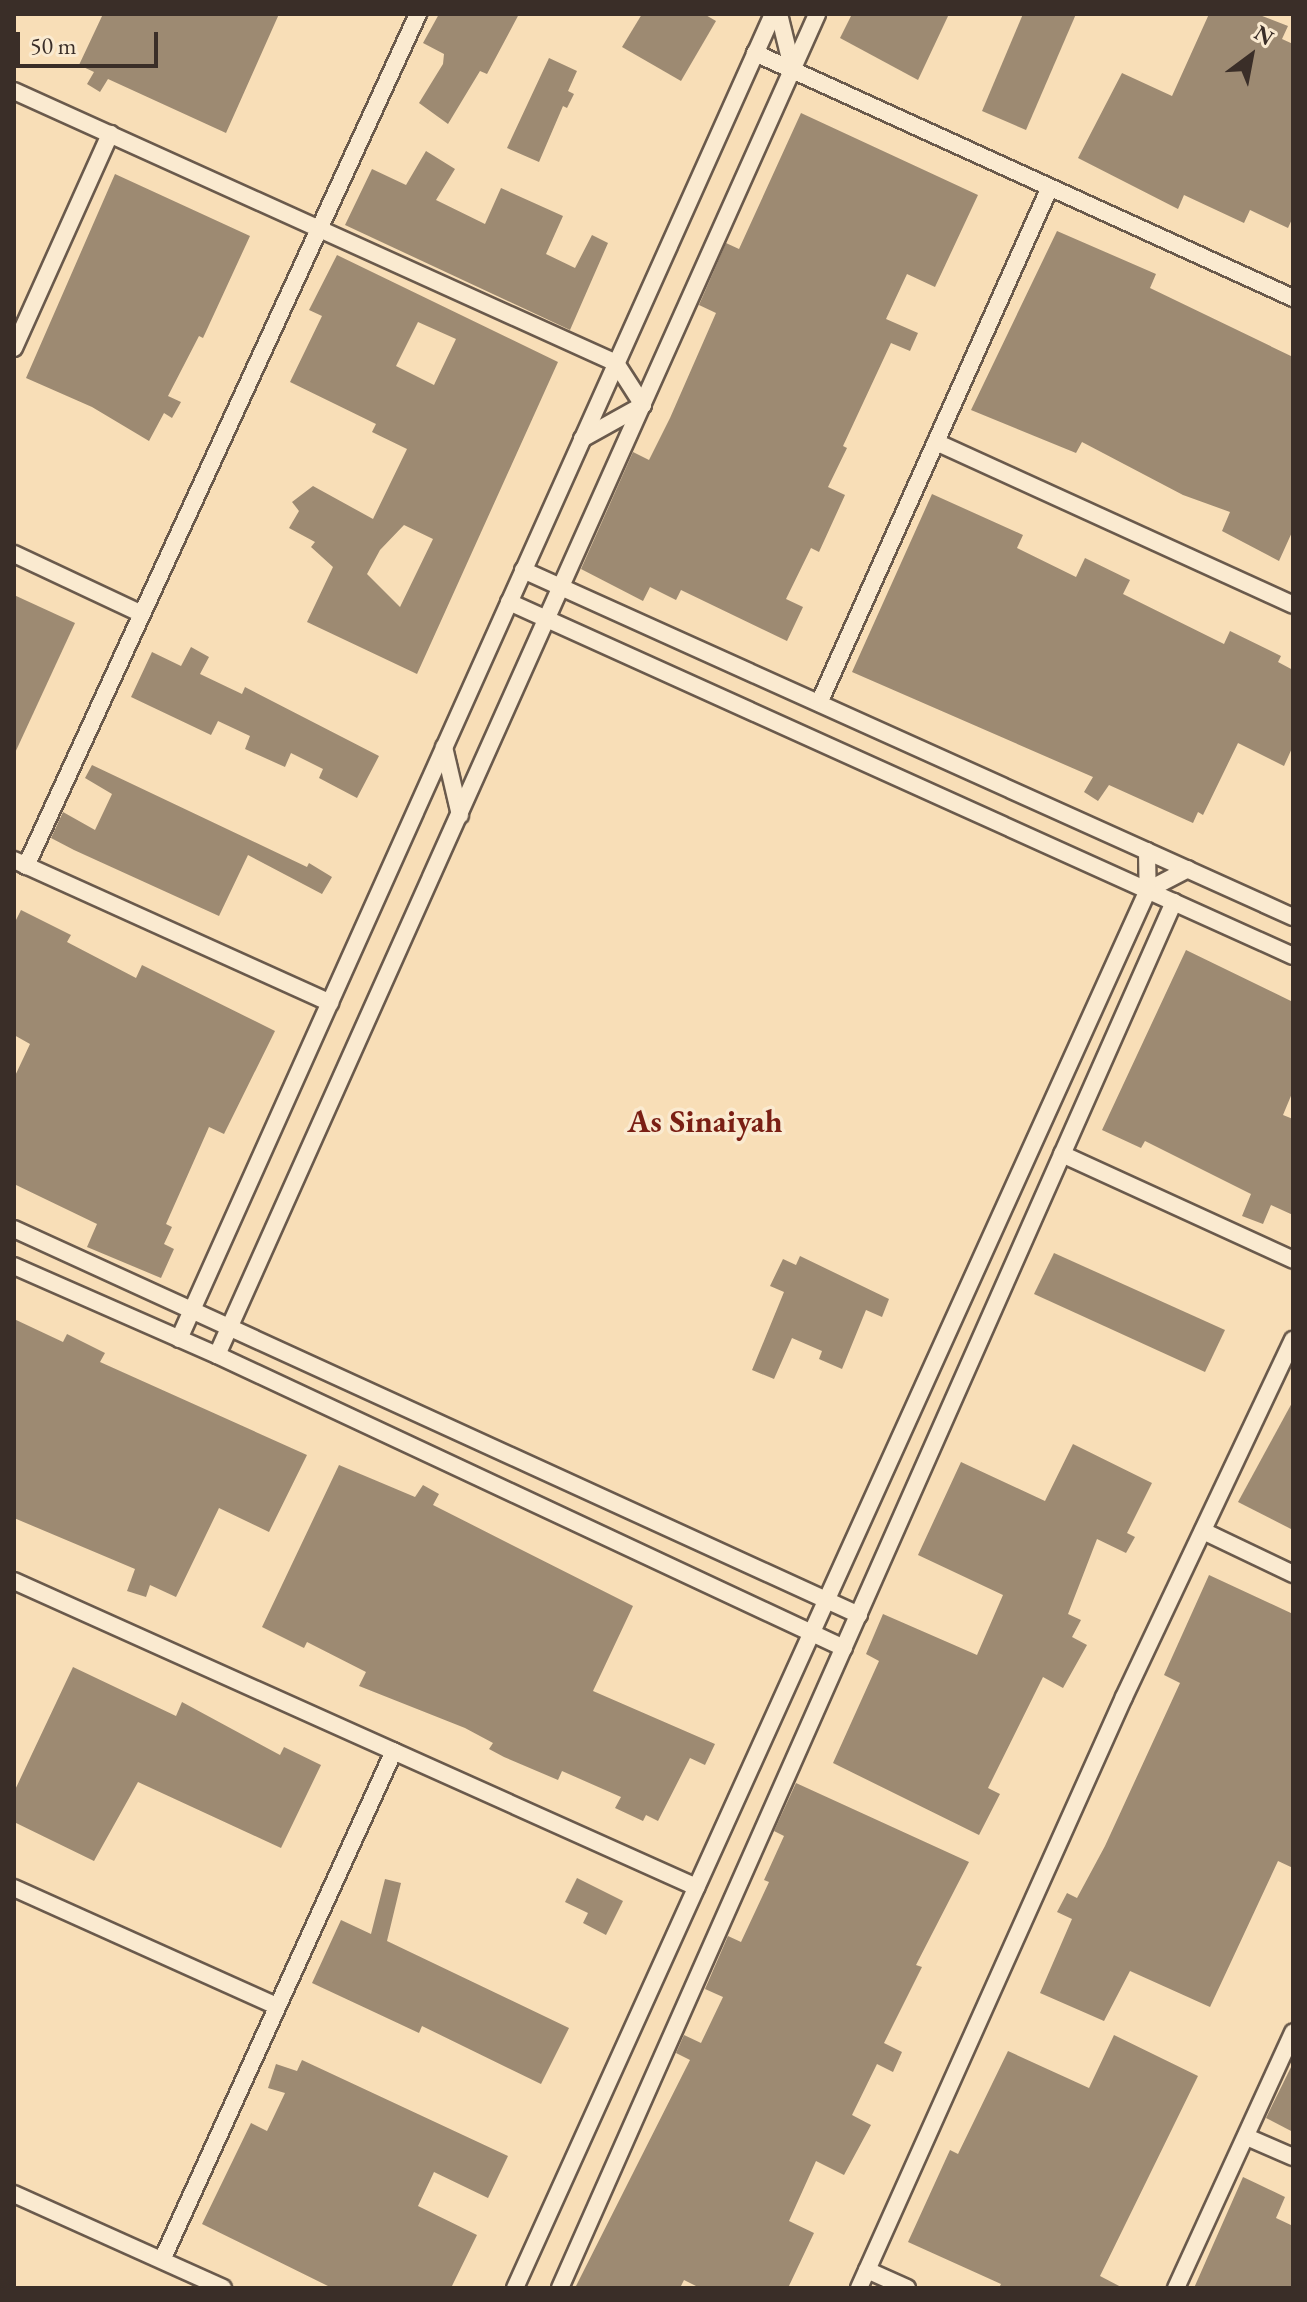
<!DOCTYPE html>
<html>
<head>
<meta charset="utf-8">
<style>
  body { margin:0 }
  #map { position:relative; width:1307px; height:2302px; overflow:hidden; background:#f8deb7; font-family:"EB Garamond",serif }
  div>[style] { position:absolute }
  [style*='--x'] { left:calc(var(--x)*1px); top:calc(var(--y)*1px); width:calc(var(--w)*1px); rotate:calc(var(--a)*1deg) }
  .building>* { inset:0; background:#9d8a72 }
  .roads { filter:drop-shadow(2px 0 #6a5a4c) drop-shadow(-2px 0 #6a5a4c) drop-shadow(0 2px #6a5a4c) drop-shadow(0 -2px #6a5a4c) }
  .street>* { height:16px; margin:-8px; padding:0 8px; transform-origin:8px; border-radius:8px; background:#faead0 }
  span { translate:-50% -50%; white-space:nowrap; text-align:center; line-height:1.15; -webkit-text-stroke:7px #faead0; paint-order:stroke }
  .neighbourhood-label { font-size:32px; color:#7a1f14; font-weight:700 }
  .frame { position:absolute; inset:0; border:16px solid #3a2e28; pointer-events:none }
  .north { position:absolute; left:1211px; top:16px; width:80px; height:80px; -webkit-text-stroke:6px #faead0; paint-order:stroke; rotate:32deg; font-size:22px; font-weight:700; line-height:32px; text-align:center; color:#3a2e28 }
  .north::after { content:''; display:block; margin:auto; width:28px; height:36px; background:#3a2e28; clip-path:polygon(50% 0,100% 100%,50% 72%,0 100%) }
  .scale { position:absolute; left:16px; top:32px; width:142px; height:36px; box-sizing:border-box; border:4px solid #3a2e28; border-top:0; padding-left:10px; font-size:24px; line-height:28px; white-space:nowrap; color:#3a2e28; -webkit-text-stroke:6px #faead0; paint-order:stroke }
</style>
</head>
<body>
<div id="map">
  <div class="building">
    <div style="clip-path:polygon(103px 14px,279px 14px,226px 133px,108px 79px,100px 92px,87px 84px,94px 72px,79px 65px)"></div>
    <div style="clip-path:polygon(439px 14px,519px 14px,487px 74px,480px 71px,448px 124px,419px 103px,443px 64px,444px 54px,423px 43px)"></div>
    <div style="clip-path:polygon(642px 14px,704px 14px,716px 21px,681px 81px,622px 47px)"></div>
    <div style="clip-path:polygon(852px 14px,949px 14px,918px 80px,840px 38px)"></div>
    <div style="clip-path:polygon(1023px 14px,1076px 14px,1026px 130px,982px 111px)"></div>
    <div style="clip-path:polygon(1209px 14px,1257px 14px,1288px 26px,1282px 39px,1293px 44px,1293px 217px,1288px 228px,1250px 210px,1244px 223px,1184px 195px,1178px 209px,1078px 158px,1122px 73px,1172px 96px)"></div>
    <div style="clip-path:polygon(549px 58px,577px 71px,568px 91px,574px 94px,567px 108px,563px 106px,539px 162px,507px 148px)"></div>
    <div style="clip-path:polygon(801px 113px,978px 195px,935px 287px,907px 274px,886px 319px,918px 333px,910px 351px,891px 343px,843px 446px,847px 448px,828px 487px,845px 495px,819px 552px,811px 548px,786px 599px,803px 607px,787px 641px,681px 590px,676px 600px,650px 587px,643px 601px,581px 569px,633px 452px,649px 460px,670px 418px,716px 313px,699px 305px,726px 243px,739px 249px)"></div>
    <div style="clip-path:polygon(426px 151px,455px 169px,436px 200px,485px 224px,501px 188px,563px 216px,546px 254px,575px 268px,592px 235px,608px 243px,570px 330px,345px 225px,372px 169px,406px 185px)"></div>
    <div style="clip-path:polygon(115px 174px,250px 236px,203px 338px,199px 336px,168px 396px,181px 402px,172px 418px,164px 413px,149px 441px,92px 407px,26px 378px)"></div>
    <div style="clip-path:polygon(1057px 231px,1156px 274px,1150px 288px,1293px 357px,1293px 530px,1279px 561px,1222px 531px,1230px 512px,1183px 495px,1082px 442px,1076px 453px,971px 410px)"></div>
    <div style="clip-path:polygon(evenodd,337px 255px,558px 362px,417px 674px,307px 622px,333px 567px,311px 547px,315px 542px,289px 528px,299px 511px,292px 502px,313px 486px,373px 519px,407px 449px,372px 432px,376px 424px,290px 382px,322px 316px,309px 310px,337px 255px,418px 322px,456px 339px,434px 385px,396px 366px,418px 322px,337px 255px,404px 525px,433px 539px,400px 607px,367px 574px,380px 550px,404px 525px)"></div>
    <div style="clip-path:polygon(932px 494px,1023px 535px,1017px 548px,1076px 577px,1085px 558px,1130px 580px,1123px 594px,1224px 644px,1230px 631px,1281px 656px,1278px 662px,1293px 670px,1293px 746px,1284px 766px,1238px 743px,1203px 815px,1198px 812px,1193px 823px,1109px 785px,1098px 801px,1084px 792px,1093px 777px,852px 672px)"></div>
    <div style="clip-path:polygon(14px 595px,75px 623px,14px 755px)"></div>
    <div style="clip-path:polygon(191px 647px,209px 657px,200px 674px,242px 694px,245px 687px,379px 756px,357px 798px,319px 778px,323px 769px,291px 753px,285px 767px,245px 749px,250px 736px,218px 721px,211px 735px,131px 697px,152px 652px,181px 666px)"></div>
    <div style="clip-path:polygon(92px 765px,307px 867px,309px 863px,332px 877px,322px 894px,248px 855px,219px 916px,74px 850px,51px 838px,63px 812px,95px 830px,112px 794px,85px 778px)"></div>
    <div style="clip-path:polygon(21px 910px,71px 935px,67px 942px,136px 978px,142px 965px,275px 1031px,224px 1134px,209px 1127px,166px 1224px,172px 1227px,164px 1244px,174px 1249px,161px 1278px,87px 1247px,97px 1224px,14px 1184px,14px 1078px,30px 1044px,14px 1035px,14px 924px)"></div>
    <div style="clip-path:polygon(1186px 950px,1293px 1002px,1293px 1091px,1283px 1115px,1293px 1119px,1293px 1215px,1271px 1205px,1263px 1224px,1242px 1216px,1251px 1194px,1145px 1141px,1141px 1148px,1102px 1130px)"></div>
    <div style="clip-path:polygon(1054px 1253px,1225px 1330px,1205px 1372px,1034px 1294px)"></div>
    <div style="clip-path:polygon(800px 1256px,889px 1299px,882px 1317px,866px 1310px,842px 1369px,819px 1359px,822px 1351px,792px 1338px,774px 1379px,752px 1370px,784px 1292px,770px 1286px,783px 1259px,796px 1265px)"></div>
    <div style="clip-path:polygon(14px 1319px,63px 1342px,67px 1334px,105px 1353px,100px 1362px,307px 1455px,269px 1532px,219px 1508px,176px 1597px,150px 1585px,146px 1597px,127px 1591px,135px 1569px,14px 1518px)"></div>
    <div style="clip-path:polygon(1293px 1401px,1293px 1530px,1238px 1502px)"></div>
    <div style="clip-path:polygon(1073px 1444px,1152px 1483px,1127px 1533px,1135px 1537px,1126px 1553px,1097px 1539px,1068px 1614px,1081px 1620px,1072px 1637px,1087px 1645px,1063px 1688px,1043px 1677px,988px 1788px,1000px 1794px,979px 1835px,833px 1763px,879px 1661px,866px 1654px,883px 1614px,977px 1655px,1003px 1595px,918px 1555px,961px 1462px,1045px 1501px)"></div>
    <div style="clip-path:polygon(339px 1465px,415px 1497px,423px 1485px,439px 1494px,433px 1505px,633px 1606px,593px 1691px,715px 1744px,705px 1765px,690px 1758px,658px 1821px,646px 1815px,643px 1821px,615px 1808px,621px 1797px,562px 1771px,558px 1780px,504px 1757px,489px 1749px,493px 1743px,465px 1728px,359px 1686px,366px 1672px,307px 1642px,304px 1648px,262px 1627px)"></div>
    <div style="clip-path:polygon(1209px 1575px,1293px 1614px,1293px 1868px,1278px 1861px,1210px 2007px,1130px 1971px,1104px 2021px,1040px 1993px,1072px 1919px,1057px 1912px,1067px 1893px,1077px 1898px,1105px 1846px,1180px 1683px,1164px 1675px)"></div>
    <div style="clip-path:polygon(73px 1667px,176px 1716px,182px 1702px,280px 1755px,284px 1747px,321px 1765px,281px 1848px,138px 1782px,94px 1861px,14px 1822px,14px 1792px)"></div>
    <div style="clip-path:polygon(796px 1783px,969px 1862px,916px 1965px,922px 1967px,884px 2043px,902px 2052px,893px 2072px,877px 2064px,852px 2115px,871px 2125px,844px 2175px,816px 2161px,789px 2221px,814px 2233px,788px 2288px,700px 2288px,684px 2280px,680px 2288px,575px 2288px,690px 2060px,676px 2053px,684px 2035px,701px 2043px,723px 1997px,705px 1989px,728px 1936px,741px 1942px,769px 1882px,764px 1880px,784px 1836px,774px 1831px)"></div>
    <div style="clip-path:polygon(577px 1878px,623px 1901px,606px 1935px,583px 1923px,588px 1913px,565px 1902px)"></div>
    <div style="clip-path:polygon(385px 1879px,401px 1883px,387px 1941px,569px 2028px,541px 2084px,422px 2026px,419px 2033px,312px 1983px,341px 1920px,371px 1934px)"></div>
    <div style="clip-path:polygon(1114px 2035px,1198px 2076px,1100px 2276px,1123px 2288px,999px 2288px,1001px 2284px,908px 2242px,950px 2150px,958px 2154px,1008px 2051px,1089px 2088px)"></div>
    <div style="clip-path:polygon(302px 2060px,508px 2156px,488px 2198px,434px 2172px,418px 2206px,477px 2235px,451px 2288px,332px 2288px,202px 2224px,251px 2123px,267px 2131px,285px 2093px,268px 2088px,276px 2064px,297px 2071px)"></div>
    <div style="clip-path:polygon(1293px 2063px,1293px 2132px,1266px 2118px)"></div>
    <div style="clip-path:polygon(1243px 2177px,1285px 2197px,1276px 2218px,1293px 2226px,1293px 2288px,1194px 2288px)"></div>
  </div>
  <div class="roads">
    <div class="street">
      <div style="--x:779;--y:14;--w:59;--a:76.2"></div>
      <div style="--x:755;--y:53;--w:591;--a:24.48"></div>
      <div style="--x:14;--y:91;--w:661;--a:24.31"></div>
      <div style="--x:616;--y:363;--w:50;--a:57.3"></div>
      <div style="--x:643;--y:405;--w:70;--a:150.9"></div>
      <div style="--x:14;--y:348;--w:235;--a:-65.8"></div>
      <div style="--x:936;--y:442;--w:392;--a:24.5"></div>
      <div style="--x:14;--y:554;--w:141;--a:25.1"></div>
      <div style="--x:523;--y:570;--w:845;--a:24.26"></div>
      <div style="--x:509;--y:602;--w:860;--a:24.3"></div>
      <div style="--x:819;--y:703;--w:565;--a:-65.88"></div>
      <div style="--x:444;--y:747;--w:70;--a:76.8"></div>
      <div style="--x:1147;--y:851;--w:39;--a:89"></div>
      <div style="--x:1148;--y:890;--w:45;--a:-27.7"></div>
      <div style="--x:14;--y:860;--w:347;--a:24.3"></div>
      <div style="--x:26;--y:866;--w:938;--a:-65.29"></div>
      <div style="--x:1062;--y:1154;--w:254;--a:24.6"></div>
      <div style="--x:14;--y:1229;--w:929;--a:24.55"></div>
      <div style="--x:14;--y:1266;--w:222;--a:23.7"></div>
      <div style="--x:217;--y:1355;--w:692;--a:25.05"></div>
      <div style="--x:179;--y:1339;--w:1452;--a:-65.85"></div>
      <div style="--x:217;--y:1355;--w:1469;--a:-65.89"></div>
      <div style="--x:1203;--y:1531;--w:100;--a:25.5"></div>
      <div style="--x:14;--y:1581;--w:748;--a:24.16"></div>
      <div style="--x:14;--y:1888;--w:288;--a:24.2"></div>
      <div style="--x:1247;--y:2137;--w:50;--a:23.5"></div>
      <div style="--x:14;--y:2194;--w:229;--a:24.2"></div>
      <div style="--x:162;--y:2260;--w:559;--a:-65.5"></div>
      <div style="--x:867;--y:2270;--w:44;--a:24.2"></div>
      <div style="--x:515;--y:2288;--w:1535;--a:-65.64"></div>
      <div style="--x:560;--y:2288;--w:1516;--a:-66.11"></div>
      <div style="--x:859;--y:2288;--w:648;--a:-65.85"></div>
      <div style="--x:1124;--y:1697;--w:395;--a:-64.7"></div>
      <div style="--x:1176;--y:2288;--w:281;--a:-65.4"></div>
    </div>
  </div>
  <div class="neighbourhood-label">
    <span style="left:705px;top:1121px">As Sinaiyah</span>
  </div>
  <div class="frame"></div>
  <div class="north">N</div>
  <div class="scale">50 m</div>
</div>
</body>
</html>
